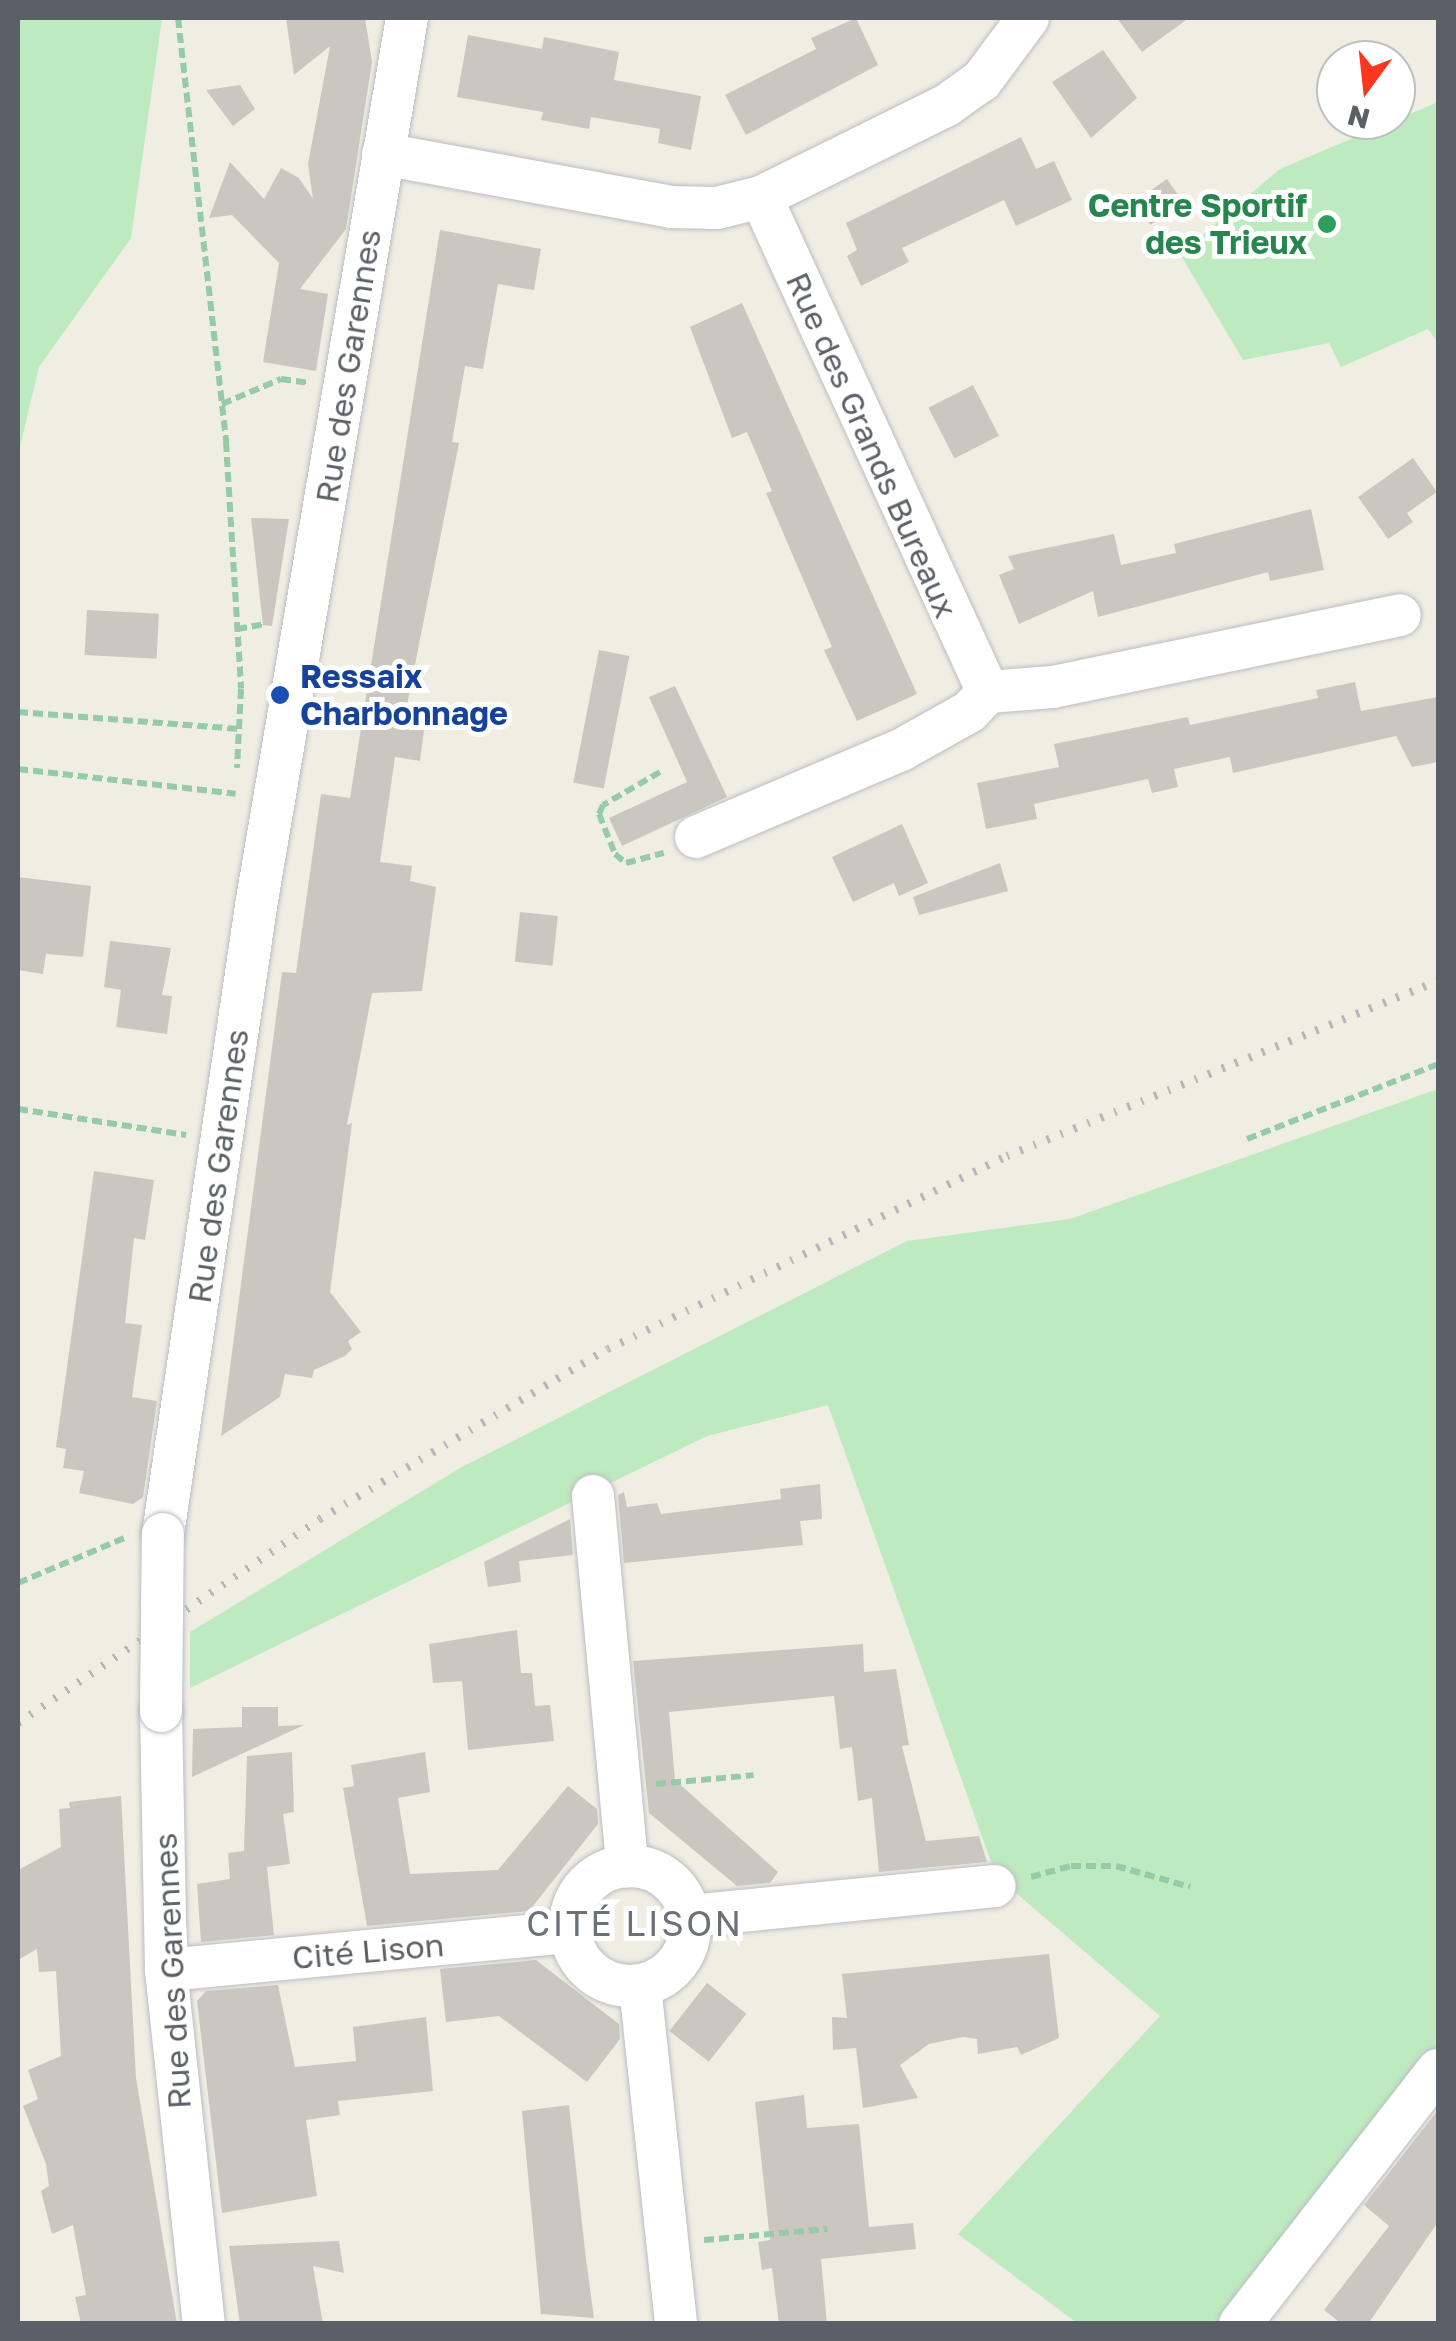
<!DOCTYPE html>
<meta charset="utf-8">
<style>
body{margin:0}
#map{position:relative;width:1456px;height:2341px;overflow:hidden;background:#f0ede3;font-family:"Golos Text",sans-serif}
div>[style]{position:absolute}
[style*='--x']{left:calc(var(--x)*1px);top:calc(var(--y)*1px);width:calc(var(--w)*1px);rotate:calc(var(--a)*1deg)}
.green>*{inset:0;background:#bdeabf}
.building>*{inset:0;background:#cbc7c0;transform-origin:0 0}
.path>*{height:6px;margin-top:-3px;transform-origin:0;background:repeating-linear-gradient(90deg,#95cba6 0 10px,transparent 0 15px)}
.roads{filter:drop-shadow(0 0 2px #bbbdc4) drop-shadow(0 0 2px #bbbdc4)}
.street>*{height:42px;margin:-21px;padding:0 21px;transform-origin:21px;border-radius:21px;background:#fff}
.street>.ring{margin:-21px;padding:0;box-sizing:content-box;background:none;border:42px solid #fff;border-radius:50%}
.rail>*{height:8px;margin-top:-4px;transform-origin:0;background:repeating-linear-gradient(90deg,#b5b6b7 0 2.5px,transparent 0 14.5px)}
.bridges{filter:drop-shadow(0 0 2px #bbbdc4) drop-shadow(0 0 2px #bbbdc4)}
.street-bridge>*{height:42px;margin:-21px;padding:0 21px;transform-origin:21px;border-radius:21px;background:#fff}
.dots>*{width:28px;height:28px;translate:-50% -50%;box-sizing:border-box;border:5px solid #fff;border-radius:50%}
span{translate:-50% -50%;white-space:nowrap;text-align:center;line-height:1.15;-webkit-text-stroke:10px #fff;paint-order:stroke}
.leisure-label{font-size:32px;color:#27864d;font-weight:700}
.right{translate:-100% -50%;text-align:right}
.street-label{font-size:32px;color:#5b5f66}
.transit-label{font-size:32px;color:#164399;font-weight:700}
.left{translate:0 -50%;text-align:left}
.neighbourhood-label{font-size:35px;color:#6c7178;letter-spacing:2.5px}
.frame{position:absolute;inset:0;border:20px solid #5b5f66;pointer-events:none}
.north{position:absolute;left:1316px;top:40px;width:100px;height:100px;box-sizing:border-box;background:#fff;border:2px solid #bdbfc2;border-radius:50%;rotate:195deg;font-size:28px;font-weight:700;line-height:40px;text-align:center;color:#5b5f66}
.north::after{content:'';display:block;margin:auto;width:35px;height:45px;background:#fc371d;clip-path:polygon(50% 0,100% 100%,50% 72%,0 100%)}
</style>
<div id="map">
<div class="green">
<i style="clip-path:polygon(18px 18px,162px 18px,131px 238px,39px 367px,18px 455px)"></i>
<i style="clip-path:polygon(1438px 102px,1438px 343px,1428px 329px,1341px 367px,1329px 343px,1243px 360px,1180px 254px,1280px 169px)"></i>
<i style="clip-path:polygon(1438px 1089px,1438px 2046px,1227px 2323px,1077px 2323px,958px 2234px,1160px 2016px,996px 1876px,828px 1405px,707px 1436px,190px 1688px,190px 1632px,460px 1468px,907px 1241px,1070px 1219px)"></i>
</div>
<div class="building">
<i style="clip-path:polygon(286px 18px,365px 18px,372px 62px,346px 229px,300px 289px,328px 294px,316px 371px,263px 362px,279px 263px,232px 215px,209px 218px,230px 162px,264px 199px,281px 168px,299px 178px,313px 199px,308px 164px,330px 46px,294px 75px)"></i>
<i style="clip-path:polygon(856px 18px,878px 65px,746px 135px,725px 95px,816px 49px,811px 38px)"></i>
<i style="clip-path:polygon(1117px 18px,1189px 18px,1142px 52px)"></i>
<i style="clip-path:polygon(468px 35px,542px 49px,544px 37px,619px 52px,614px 80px,701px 96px,691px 150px,658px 143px,660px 129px,591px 117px,589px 129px,541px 120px,543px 112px,457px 97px)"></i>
<i style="clip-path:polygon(1103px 50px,1137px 98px,1091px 138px,1052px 82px)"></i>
<i style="clip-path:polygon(240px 85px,255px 109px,233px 126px,206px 90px)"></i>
<i style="clip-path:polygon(1021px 137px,1036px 169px,1054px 161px,1072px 200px,1016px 226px,1004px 200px,902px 248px,909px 262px,861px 286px,847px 256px,857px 250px,846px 223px)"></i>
<i style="left:1167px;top:179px;width:28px;height:40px;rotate:55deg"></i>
<i style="clip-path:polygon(440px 230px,541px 249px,534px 290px,498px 284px,483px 369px,465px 366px,452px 442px,459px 443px,407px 705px,427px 708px,420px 761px,395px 757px,380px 862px,412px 866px,410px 881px,436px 887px,422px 991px,372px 993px,347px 1125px,352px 1123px,330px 1292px,361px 1332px,348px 1341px,352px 1349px,345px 1356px,314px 1370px,312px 1378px,285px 1374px,280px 1397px,221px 1436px,282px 972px,296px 973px,321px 794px,350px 798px)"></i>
<i style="clip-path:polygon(742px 303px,917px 694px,857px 721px,824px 650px,832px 647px,766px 493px,772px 491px,747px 432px,732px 438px,690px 327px)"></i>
<i style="left:973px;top:385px;width:57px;height:50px;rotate:63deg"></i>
<i style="clip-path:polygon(1413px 458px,1437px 492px,1407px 513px,1413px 522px,1388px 539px,1358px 497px)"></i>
<i style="clip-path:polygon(1311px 509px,1324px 570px,1270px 581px,1268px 572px,1098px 617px,1093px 591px,1019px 624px,999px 575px,1014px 569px,1008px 556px,1114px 534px,1121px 565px,1176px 553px,1174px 544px)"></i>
<i style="clip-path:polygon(251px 518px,289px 519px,272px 626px,263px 625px)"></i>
<i style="left:87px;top:610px;width:72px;height:45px;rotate:3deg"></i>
<i style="left:599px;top:650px;width:31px;height:135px;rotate:11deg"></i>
<i style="clip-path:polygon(1355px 682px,1361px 711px,1438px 697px,1438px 762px,1412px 767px,1396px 736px,1233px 773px,1230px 757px,1174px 769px,1178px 787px,1152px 793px,1148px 779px,1034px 804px,1037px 819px,986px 829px,977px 783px,1059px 767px,1054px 744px,1188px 717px,1190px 725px,1318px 698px,1316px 690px)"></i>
<i style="clip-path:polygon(675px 686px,727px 797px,622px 846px,609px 818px,687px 782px,649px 697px)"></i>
<i style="clip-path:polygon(902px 824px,928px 883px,899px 896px,894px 883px,853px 902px,832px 857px)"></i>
<i style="clip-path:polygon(1000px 863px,1008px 891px,919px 915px,913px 897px)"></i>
<i style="clip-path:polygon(18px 877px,91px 886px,83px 957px,46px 954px,43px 974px,18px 970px)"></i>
<i style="left:520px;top:912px;width:38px;height:50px;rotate:6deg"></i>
<i style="clip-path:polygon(110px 941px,171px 948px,162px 995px,172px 996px,167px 1034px,116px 1027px,121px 990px,104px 987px)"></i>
<i style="clip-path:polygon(94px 1171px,154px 1180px,145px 1240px,134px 1238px,125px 1323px,142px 1325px,132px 1397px,157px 1401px,143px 1497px,133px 1504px,79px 1493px,84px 1471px,63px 1468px,66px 1449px,56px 1447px)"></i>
<i style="clip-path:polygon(820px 1484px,822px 1519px,800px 1521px,803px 1545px,624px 1563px,618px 1495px,624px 1492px,627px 1507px,657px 1503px,661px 1514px,781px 1499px,780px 1489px)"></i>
<i style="clip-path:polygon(570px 1519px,573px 1555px,519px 1561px,521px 1582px,488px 1587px,484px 1562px)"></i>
<i style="clip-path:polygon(517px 1630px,521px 1673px,532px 1673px,535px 1706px,550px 1705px,554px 1741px,468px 1750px,462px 1681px,433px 1683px,429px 1644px)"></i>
<i style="clip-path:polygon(863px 1644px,864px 1672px,896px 1669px,909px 1745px,902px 1746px,926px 1841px,979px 1836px,987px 1862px,879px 1872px,872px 1798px,858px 1801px,852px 1747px,840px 1749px,834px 1696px,669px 1712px,675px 1780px,778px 1872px,770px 1883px,737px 1886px,649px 1813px,633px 1661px)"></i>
<i style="clip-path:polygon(242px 1707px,278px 1707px,278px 1726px,304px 1725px,192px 1777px,193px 1729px,242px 1727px)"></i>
<i style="clip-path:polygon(292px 1752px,294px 1812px,283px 1814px,290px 1864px,267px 1867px,274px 1935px,201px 1942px,197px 1884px,230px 1879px,228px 1853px,244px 1851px,247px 1756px)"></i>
<i style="clip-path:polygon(425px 1752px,430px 1792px,398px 1798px,410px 1874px,498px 1870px,568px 1786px,597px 1809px,598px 1824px,529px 1911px,367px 1926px,343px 1788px,354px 1786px,351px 1765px)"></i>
<i style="clip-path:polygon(121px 1796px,136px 2078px,177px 2324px,81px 2324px,75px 2297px,86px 2295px,73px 2225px,52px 2234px,41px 2191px,49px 2186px,46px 2164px,23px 2106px,38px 2099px,28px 2070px,61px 2056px,56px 1971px,39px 1972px,37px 1949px,18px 1960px,18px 1870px,61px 1847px,59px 1809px,70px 1808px,69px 1802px)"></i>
<i style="clip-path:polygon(1049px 1954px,1059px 2038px,1021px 2055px,1017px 2047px,978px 2054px,977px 2039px,963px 2037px,929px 2044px,900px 2065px,918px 2098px,863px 2108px,856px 2048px,833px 2050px,832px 2017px,847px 2018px,842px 1974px)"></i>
<i style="clip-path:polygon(536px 1960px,619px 2024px,620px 2039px,587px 2082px,499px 2016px,446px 2022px,440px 1969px)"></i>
<i style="left:707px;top:1983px;width:50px;height:61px;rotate:38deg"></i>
<i style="clip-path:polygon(278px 1985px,295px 2067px,356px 2061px,353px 2027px,426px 2017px,433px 2091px,338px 2101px,340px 2115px,306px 2120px,317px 2196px,222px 2213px,197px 2001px,206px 1991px)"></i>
<i style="clip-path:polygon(804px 2095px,807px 2128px,859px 2124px,869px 2227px,913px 2223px,916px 2249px,821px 2259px,827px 2324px,779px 2324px,772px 2268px,762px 2270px,758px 2242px,770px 2240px,755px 2102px)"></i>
<i style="clip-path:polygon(569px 2105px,586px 2259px,594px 2318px,541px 2314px,522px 2111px)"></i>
<i style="clip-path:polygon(1438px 2110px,1438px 2222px,1368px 2324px,1342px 2324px,1324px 2310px,1389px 2226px,1364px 2205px)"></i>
<i style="clip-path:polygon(339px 2241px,344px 2273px,313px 2266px,323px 2324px,240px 2324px,229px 2246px)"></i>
</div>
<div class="path">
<i style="--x:178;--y:18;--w:427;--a:83.5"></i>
<i style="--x:226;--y:442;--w:247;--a:86.5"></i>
<i style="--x:241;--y:689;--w:79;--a:92.9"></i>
<i style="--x:222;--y:404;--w:64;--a:-23"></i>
<i style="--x:281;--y:379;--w:27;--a:8"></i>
<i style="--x:237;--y:629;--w:29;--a:-10"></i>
<i style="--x:18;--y:712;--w:222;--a:4.4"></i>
<i style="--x:18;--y:769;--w:219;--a:6.5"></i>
<i style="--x:660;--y:772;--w:66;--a:149.9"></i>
<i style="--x:603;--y:805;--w:10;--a:114"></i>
<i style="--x:599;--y:814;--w:43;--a:68.2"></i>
<i style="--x:615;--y:854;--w:14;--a:39"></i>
<i style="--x:626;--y:863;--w:39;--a:-15"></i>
<i style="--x:18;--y:1109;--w:170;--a:8.8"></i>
<i style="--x:1247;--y:1139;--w:205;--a:-21.4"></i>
<i style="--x:18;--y:1583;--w:118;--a:-22.9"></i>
<i style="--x:656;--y:1784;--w:98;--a:-5.2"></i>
<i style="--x:1031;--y:1877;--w:41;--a:-15.4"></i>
<i style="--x:1071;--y:1866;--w:45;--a:0"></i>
<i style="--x:1116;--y:1866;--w:77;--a:15.8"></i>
<i style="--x:704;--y:2240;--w:124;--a:-5.1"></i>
</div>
<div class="roads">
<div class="street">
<i style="--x:383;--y:154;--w:293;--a:10.4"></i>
<i style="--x:671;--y:207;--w:46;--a:1.2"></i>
<i style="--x:717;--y:208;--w:45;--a:-14"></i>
<i style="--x:761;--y:197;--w:208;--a:-26.3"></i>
<i style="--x:947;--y:105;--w:43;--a:-35.5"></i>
<i style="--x:982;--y:80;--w:77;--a:-53.4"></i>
<i style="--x:761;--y:197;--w:545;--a:65.36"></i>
<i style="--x:988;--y:692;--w:65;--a:-4.4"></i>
<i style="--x:1053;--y:687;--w:354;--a:-11.7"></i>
<i style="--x:696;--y:837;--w:223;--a:-23"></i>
<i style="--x:901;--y:750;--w:78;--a:-29.2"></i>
<i style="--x:969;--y:712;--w:28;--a:-46"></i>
<i style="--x:593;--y:1496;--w:372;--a:84.7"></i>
<i style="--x:163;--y:1534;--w:641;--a:-81.57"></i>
<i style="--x:257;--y:900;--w:895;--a:-80.35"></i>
<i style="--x:161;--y:1711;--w:259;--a:88.9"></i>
<i style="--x:166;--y:1970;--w:356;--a:83.9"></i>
<i class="ring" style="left:570px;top:1866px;width:78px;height:78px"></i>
<i style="--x:689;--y:1916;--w:307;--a:-5.6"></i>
<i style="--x:166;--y:1970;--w:406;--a:-5.4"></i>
<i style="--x:640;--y:1986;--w:340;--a:83.9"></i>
<i style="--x:1240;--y:2324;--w:322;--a:-52.1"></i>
</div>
</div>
<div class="rail">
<i style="--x:18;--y:1723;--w:364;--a:-34"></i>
<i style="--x:320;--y:1519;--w:334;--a:-30.6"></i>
<i style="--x:608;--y:1349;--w:443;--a:-25.8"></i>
<i style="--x:1007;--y:1156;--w:465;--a:-22.1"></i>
</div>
<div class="bridges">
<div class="street-bridge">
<i style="--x:161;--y:1711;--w:177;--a:-89.4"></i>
</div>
</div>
<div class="dots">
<i style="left:1327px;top:224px;background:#2e9e5b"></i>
<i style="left:280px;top:695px;background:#1a4fb4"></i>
</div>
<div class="leisure-label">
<span class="right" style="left:1307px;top:224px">Centre Sportif<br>des Trieux</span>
</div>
<div class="street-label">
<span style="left:348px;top:366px;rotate:-81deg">Rue des Garennes</span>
<span style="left:872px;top:445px;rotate:66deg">Rue des Grands Bureaux</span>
<span style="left:218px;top:1166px;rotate:-82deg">Rue des Garennes</span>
<span style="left:368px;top:1951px;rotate:-5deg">Cité Lison</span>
<span style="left:172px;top:1971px;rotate:-93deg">Rue des Garennes</span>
</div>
<div class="transit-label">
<span class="left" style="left:300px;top:695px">Ressaix<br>Charbonnage</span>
</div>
<div class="neighbourhood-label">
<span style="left:635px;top:1923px">CITÉ LISON</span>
</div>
<div class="frame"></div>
<div class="north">N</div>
</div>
